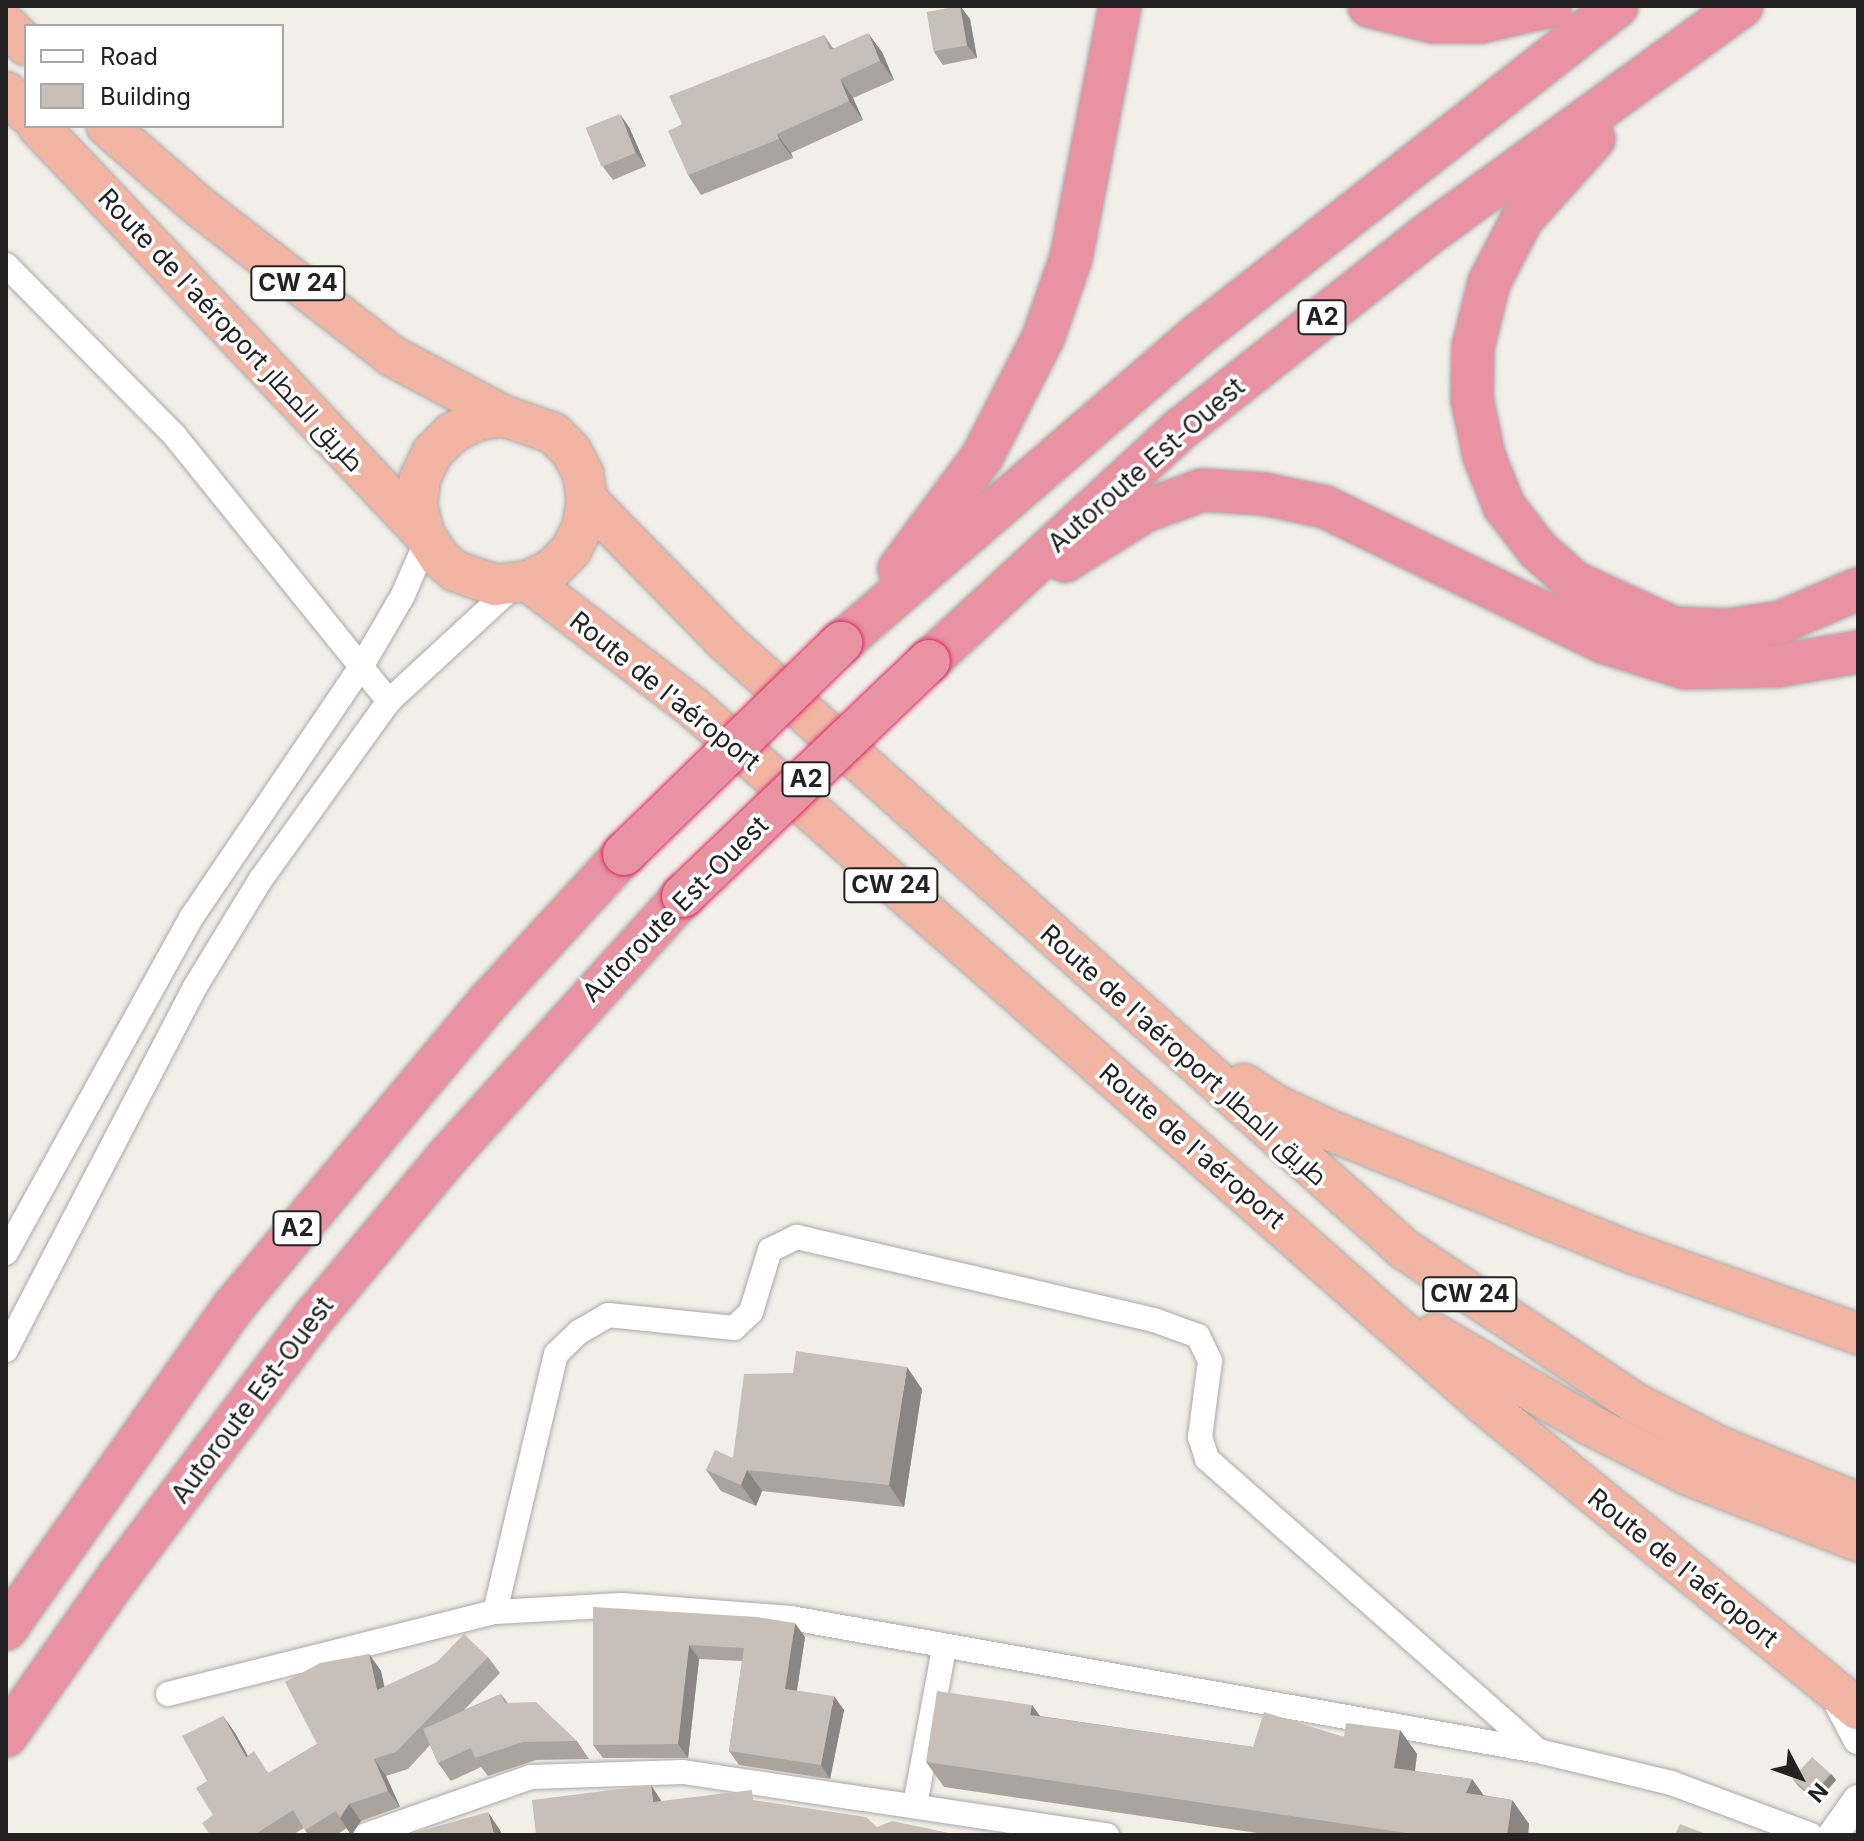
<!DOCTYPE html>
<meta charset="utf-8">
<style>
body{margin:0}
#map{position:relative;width:1864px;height:1841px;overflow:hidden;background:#f2efe9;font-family:Inter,Cairo,sans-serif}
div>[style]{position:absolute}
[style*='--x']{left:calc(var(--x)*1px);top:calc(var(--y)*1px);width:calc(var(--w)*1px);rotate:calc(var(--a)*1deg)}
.roads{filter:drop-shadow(0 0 2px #a9a9a9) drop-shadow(0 0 2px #a9a9a9)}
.minor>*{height:24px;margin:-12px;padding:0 12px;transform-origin:12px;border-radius:12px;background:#fff}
.tertiary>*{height:30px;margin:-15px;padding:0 15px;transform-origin:15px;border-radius:15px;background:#fff}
.trunk>*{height:40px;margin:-20px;padding:0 20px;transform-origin:20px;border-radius:20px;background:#f2b4a3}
.motorway>*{height:42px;margin:-21px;padding:0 21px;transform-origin:21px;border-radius:21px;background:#e892a2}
.bridges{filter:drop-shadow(0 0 2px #dc2a67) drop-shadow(0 0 2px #dc2a67)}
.motorway-bridge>*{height:42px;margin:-21px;padding:0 21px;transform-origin:21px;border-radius:21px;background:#e892a2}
.wall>*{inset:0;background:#aba49e}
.shaded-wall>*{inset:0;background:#8b8681}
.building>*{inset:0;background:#c7bfb8;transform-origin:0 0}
span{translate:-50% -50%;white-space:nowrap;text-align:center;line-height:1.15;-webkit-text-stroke:7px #fff;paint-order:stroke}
.shield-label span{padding:2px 6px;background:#fff;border:2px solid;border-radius:6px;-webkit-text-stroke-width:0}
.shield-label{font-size:24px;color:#222;font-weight:700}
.street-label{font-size:26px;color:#222}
.frame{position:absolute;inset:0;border:8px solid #222;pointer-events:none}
.legend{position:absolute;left:24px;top:24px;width:260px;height:104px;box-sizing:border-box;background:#fff;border:2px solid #a7a7a7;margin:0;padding:10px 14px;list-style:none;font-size:24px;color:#222}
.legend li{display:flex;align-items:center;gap:16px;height:40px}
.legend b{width:40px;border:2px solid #a7a7a7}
.north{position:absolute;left:1760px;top:1737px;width:80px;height:80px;-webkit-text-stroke:6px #fff;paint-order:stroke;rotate:131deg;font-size:22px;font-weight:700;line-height:32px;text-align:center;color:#222}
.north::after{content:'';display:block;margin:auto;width:28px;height:36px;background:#222;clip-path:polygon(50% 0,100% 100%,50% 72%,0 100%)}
</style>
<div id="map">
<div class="roads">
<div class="minor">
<i style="--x:6;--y:265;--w:240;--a:45.3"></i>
<i style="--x:175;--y:436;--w:341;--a:51.1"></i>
<i style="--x:6;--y:1253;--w:383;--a:-61.1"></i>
<i style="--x:191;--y:918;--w:303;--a:-55.9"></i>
<i style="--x:361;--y:667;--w:83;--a:-59.7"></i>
<i style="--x:403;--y:595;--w:60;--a:-66.4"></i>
<i style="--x:6;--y:1350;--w:409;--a:-62.5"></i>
<i style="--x:195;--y:987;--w:127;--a:-58.6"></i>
<i style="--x:261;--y:879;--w:219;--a:-54.3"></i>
<i style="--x:389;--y:701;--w:173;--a:-42.7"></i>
<i style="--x:495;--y:1612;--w:265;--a:-76.7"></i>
<i style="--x:556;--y:1354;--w:32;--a:-44"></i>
<i style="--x:579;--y:1332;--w:34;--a:-30"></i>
<i style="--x:608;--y:1315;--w:127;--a:5.9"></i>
<i style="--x:734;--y:1328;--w:23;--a:-43"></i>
<i style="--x:751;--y:1312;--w:65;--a:-73"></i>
<i style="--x:770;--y:1250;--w:30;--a:-26"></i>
<i style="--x:797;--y:1237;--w:367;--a:13.1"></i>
<i style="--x:1154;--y:1320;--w:47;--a:20"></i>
<i style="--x:1198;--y:1336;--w:28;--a:64"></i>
<i style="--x:1210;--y:1361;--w:77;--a:97.5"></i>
<i style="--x:1200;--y:1437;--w:23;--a:72"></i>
<i style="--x:1207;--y:1459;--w:441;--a:41.4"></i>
<i style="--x:168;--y:1694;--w:337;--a:-14.1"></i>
<i style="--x:495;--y:1612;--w:127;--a:-3.2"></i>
<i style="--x:622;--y:1605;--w:169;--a:4.4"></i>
<i style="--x:791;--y:1618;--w:759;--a:10.1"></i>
<i style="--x:1538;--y:1751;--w:137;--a:13.5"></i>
<i style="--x:1671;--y:1783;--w:149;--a:20.4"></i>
<i style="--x:915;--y:1805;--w:160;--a:-79.5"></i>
<i style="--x:366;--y:1835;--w:175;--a:-19.4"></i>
<i style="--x:531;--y:1777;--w:152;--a:-1.9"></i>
<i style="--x:683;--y:1772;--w:429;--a:8.5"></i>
</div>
<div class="tertiary">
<i style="--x:1834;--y:1693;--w:52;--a:62.4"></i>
<i style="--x:1833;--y:1835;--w:43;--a:-54.5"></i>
</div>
<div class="trunk">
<i style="--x:6;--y:25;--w:28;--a:45"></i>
<i style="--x:6;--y:92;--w:29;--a:46"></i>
<i style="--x:38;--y:126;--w:562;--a:46.59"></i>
<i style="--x:107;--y:126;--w:123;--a:41.1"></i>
<i style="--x:200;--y:207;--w:243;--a:37.8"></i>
<i style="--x:392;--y:356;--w:127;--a:28.2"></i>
<i style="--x:504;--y:416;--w:52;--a:19.1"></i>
<i style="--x:553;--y:433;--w:25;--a:45"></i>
<i style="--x:571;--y:451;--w:26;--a:62"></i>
<i style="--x:583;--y:474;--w:26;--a:81"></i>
<i style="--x:587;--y:500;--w:26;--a:99"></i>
<i style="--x:583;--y:526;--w:27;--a:117"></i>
<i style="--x:571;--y:550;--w:27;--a:135"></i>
<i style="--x:552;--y:569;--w:27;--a:153"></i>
<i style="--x:528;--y:581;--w:33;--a:173"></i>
<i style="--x:495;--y:585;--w:42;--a:-160.7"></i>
<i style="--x:455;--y:571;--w:21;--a:-139"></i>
<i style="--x:439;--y:557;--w:27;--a:-123"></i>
<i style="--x:424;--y:534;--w:29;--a:-104"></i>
<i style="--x:417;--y:506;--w:28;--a:-84"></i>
<i style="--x:420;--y:478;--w:28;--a:-64"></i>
<i style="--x:432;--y:453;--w:28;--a:-45"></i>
<i style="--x:452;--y:433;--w:28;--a:-27"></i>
<i style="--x:477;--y:420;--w:27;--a:-8"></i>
<i style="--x:587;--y:500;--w:199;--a:45.6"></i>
<i style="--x:726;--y:642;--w:910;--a:41.84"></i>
<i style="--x:1404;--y:1249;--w:278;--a:33.7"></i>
<i style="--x:1635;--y:1403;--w:93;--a:27.4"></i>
<i style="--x:1718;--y:1446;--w:151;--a:22.2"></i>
<i style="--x:528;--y:581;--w:208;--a:37.4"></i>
<i style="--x:693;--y:707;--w:1057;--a:41.39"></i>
<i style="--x:1486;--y:1406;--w:480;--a:39.2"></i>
<i style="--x:1244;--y:1084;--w:37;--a:34"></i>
<i style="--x:1275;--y:1105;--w:60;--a:24.8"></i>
<i style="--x:1329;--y:1130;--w:330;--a:22.1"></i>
<i style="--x:1635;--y:1254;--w:237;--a:19.7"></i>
<i style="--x:1435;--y:1334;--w:180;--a:30.4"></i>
<i style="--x:1590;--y:1425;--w:110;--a:27"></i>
<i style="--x:1688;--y:1475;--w:182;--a:21.2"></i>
</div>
<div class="motorway">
<i style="--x:1369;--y:6;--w:67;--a:13.8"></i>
<i style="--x:1434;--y:22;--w:46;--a:0"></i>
<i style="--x:1480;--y:22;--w:72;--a:-12.9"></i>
<i style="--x:1594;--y:139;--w:108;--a:132"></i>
<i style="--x:1522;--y:219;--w:72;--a:117.3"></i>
<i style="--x:1489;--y:283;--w:66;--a:104"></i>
<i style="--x:1473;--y:347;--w:52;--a:91.1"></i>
<i style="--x:1472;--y:399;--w:58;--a:78.1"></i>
<i style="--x:1484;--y:456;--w:54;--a:68.2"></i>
<i style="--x:1504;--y:506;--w:56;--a:52.3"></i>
<i style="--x:1538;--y:550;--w:48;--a:41.6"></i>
<i style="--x:1574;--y:582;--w:109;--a:24.9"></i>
<i style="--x:1673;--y:628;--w:55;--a:2.1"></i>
<i style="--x:1728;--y:630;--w:54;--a:-8.6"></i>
<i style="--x:1781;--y:622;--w:84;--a:-23.2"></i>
<i style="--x:1065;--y:561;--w:94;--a:-32"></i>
<i style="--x:1145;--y:511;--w:61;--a:-20.2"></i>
<i style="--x:1202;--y:490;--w:62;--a:3.7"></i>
<i style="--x:1264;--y:494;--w:62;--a:12"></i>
<i style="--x:1325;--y:507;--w:309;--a:25.9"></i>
<i style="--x:1603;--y:642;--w:86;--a:17.6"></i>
<i style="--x:1685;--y:668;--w:92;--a:-1.2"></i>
<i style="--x:1777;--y:666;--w:82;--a:-9.8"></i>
<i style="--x:899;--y:569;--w:139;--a:-53.5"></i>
<i style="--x:982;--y:457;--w:134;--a:-62.9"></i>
<i style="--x:1043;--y:338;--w:85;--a:-70.7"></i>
<i style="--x:1071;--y:258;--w:257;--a:-79"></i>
<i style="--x:841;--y:643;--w:473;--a:-40.8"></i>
<i style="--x:1199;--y:334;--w:531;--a:-38.12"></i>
<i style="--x:929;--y:661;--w:345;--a:-42.7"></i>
<i style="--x:1183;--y:427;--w:312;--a:-38.2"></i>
<i style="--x:1428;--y:234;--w:388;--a:-36"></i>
<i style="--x:6;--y:1629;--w:395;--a:-54.8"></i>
<i style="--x:234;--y:1306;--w:398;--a:-50.1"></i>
<i style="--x:489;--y:1001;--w:200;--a:-47.4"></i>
<i style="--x:6;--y:1736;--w:198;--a:-54.9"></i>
<i style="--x:120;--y:1574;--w:322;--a:-53"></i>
<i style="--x:314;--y:1317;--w:209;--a:-50.2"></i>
<i style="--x:448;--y:1156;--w:350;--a:-47.9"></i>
</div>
</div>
<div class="bridges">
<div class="motorway-bridge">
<i style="--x:624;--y:854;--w:303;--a:-44.2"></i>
<i style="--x:683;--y:896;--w:340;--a:-43.7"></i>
</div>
</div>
<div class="wall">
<i style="clip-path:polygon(960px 6px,970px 19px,977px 58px,943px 65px,934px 52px)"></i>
<i style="clip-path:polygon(824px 35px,833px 48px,882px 52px,894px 80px,853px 98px,863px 120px,791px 153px,793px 158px,701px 195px,688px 175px,682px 124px)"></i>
<i style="clip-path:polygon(629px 127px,646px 166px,613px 180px,603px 167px)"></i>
<i style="clip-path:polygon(922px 1389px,904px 1507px,762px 1491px,756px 1506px,721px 1491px,706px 1470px,733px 1458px)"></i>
<i style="clip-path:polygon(593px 1607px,805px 1637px,797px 1691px,844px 1710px,830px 1779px,739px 1765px,729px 1751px,742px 1661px,699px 1659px,688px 1758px,603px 1758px,593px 1745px)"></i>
<i style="clip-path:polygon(369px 1654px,381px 1671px,384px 1687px,488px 1657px,500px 1673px,464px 1710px,501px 1694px,508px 1703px,577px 1741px,589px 1759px,536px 1760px,488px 1776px,481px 1767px,451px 1781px,438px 1763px,430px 1745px,408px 1769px,386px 1776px,400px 1807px,361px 1821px,351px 1835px,347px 1828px,336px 1835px,308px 1835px,304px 1828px,292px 1835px,210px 1835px,213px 1815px,207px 1781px,223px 1716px,235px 1733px,248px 1756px,269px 1773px,317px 1744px)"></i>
<i style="clip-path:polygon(1032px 1705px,1040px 1716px,1253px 1747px,1400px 1730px,1417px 1754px,1415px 1771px,1472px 1779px,1483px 1795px,1512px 1800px,1529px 1824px,1528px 1835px,1271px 1835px,944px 1787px,926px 1762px)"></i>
<i style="clip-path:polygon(1831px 1774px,1836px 1780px,1817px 1802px,1798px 1786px,1793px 1779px)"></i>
</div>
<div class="shaded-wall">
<i style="clip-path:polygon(960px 6px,970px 19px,977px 58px,967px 45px)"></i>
<i style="clip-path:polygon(868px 33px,882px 52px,894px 80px,880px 61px)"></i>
<i style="clip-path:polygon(840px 79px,853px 98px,863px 120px,849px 101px)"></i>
<i style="clip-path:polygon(620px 114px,629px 127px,646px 166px,636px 153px)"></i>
<i style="clip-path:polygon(777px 134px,791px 153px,793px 158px,779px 139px)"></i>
<i style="clip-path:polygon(907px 1367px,922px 1389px,904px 1507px,889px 1485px)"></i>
<i style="clip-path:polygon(747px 1470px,762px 1491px,756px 1506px,741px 1485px)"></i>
<i style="clip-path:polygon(795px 1623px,805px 1637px,795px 1702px,785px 1689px)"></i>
<i style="clip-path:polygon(689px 1645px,699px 1659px,688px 1758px,678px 1744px)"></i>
<i style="clip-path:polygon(369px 1654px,381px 1671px,389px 1707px,377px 1690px)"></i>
<i style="clip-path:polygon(834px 1696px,844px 1710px,830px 1779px,821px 1765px)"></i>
<i style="clip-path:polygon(1032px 1705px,1049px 1729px,1030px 1715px)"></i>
<i style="clip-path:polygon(223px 1716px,235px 1733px,258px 1774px,246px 1757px)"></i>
<i style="clip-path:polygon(1400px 1730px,1417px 1754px,1412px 1792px,1394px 1768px)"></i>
<i style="clip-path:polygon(374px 1759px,386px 1776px,400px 1807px,388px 1791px)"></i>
<i style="clip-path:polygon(1831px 1774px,1836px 1780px,1817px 1802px,1813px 1796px)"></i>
<i style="clip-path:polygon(1472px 1779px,1489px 1803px,1466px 1793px)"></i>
<i style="clip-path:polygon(651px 1785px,666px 1808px,653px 1802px)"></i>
<i style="clip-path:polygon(1512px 1800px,1529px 1824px,1528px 1835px,1507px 1835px)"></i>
<i style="clip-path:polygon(349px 1804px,361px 1821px,351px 1835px,340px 1818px)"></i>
<i style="clip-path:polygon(488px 1812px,500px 1830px,502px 1835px,494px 1835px)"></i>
</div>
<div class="building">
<i style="left:960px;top:6px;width:40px;height:34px;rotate:80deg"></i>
<i style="clip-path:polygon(868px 33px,880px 61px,840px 79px,849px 101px,777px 134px,779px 139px,688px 175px,668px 131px,682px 124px,669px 96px,824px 35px,830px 50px)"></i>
<i style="left:620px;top:114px;width:42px;height:37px;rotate:68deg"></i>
<i style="clip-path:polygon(796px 1351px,907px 1367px,889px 1485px,747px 1470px,741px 1485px,706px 1470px,715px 1450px,733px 1458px,744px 1374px,793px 1373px)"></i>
<i style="clip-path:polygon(593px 1607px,757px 1617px,795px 1623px,785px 1689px,834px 1696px,821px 1765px,729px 1751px,744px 1648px,689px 1645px,678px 1744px,593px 1745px)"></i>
<i style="clip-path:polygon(464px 1634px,488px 1657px,396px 1752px,374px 1759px,388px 1791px,349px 1804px,340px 1818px,336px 1811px,305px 1830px,293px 1810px,254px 1835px,210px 1835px,202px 1823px,213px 1815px,196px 1788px,207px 1781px,182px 1736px,223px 1716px,246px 1757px,254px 1751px,268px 1773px,317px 1744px,285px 1682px,320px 1663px,369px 1654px,377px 1690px,437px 1662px)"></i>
<i style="clip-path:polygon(937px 1691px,1032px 1705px,1030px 1715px,1253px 1747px,1264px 1712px,1344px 1737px,1346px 1723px,1400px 1730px,1394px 1768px,1472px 1779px,1466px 1793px,1512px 1800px,1507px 1835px,1420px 1835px,926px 1762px)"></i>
<i style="clip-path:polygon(501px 1694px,505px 1703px,536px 1702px,577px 1741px,523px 1742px,475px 1758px,471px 1748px,438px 1763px,423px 1729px)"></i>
<i style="left:1812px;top:1757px;width:25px;height:29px;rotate:42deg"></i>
<i style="clip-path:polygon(651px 1785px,653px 1802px,752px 1790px,753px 1800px,866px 1817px,877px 1827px,892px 1821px,958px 1835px,536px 1835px,532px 1800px)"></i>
<i style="clip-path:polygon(488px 1812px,494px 1835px,406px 1835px)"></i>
<i style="clip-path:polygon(1680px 1824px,1706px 1834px,1706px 1835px,1675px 1835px)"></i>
</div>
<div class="shield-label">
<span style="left:298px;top:283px">CW 24</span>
<span style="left:1322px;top:317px">A2</span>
<span style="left:806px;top:779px">A2</span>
<span style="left:891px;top:885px">CW 24</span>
<span style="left:297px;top:1228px">A2</span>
<span style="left:1470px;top:1294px">CW 24</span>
</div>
<div class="street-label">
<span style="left:231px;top:330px;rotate:47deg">Route de l'aéroport طريق المطار</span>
<span style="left:1146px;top:465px;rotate:-41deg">Autoroute Est-Ouest</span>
<span style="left:665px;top:691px;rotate:39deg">Route de l'aéroport</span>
<span style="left:675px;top:909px;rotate:-45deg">Autoroute Est-Ouest</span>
<span style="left:1184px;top:1055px;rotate:42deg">Route de l'aéroport طريق المطار</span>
<span style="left:1192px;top:1146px;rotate:41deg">Route de l'aéroport</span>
<span style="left:252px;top:1400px;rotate:-53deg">Autoroute Est-Ouest</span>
<span style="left:1683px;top:1568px;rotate:39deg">Route de l'aéroport</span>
</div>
<div class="frame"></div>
<ul class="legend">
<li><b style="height:10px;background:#fff"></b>Road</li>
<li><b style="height:22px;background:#c7bfb8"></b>Building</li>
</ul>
<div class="north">N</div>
</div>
